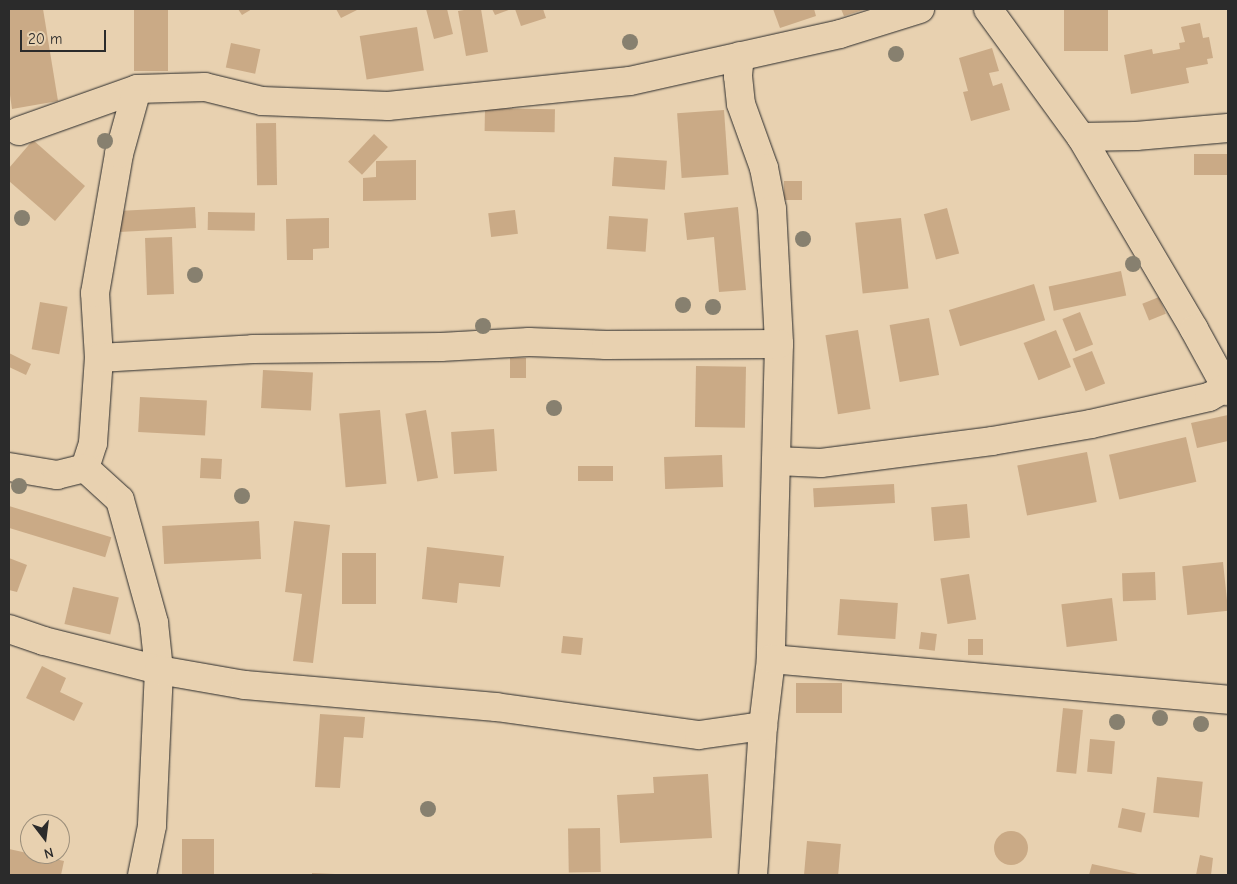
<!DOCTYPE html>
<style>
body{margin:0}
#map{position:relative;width:1237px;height:884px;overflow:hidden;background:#e8d1b0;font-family:"Comic Neue",sans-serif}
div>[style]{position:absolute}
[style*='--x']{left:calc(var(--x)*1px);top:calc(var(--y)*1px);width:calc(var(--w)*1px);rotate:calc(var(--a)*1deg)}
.building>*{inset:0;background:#caaa86;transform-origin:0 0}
.round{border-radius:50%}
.roads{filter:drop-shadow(0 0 1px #2b2b2b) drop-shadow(0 0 1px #2b2b2b)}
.minor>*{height:28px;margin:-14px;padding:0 14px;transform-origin:14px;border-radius:14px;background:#e8d1b0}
.trees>*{width:16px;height:16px;margin:-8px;border-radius:50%;background:#87806f}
span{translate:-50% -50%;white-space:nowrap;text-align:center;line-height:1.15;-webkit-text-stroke:4px #e8d1b0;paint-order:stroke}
.frame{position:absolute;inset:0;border:10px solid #2b2b2b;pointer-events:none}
.north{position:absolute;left:20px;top:814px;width:50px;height:50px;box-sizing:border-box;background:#e8d1b0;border:1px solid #9c8f7b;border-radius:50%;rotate:165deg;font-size:14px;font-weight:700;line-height:20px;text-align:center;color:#2b2b2b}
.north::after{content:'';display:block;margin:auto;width:18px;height:22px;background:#2b2b2b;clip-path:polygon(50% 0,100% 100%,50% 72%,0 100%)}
.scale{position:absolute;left:20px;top:30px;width:86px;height:22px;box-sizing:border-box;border:2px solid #2b2b2b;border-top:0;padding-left:6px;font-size:15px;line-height:18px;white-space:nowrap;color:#2b2b2b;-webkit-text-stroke:4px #e8d1b0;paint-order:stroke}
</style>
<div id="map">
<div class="building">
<i style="clip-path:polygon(9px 9px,43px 9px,58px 101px,12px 109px,9px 88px)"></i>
<i style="left:134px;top:9px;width:34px;height:62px"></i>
<i style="clip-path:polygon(238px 9px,252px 9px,242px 15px)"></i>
<i style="clip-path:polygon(336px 9px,359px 9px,341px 18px)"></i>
<i style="clip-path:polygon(426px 9px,447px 9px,453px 34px,434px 39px)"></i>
<i style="clip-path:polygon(470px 9px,481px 9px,488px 52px,466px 56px,458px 11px)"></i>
<i style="clip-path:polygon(492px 9px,511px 9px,495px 15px)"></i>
<i style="clip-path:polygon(515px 9px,543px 9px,546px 18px,521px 26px)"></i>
<i style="clip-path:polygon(773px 9px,814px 9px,816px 16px,780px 28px)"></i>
<i style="clip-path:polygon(841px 9px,866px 9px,844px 16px)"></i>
<i style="left:1064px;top:9px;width:44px;height:42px"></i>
<i style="clip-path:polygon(1200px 23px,1203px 38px,1209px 37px,1213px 58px,1207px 59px,1208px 64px,1186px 68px,1189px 83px,1131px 94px,1124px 55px,1152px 49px,1153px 54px,1180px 49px,1179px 43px,1185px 42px,1181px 27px)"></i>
<i style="left:417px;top:27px;width:44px;height:58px;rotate:81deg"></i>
<i style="left:231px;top:43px;width:30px;height:25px;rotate:12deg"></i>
<i style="clip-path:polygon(992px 48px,999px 71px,989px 73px,993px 86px,1002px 83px,1010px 110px,971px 121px,963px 92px,968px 91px,959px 58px)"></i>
<i style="left:485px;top:108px;width:70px;height:23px;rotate:1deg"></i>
<i style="left:724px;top:110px;width:65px;height:47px;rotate:86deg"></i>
<i style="left:276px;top:123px;width:62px;height:20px;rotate:89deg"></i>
<i style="left:374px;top:134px;width:19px;height:38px;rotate:43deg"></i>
<i style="clip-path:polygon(33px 140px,85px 186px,55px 221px,9px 181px,9px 168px)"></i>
<i style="left:1228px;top:154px;width:21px;height:34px;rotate:90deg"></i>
<i style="left:614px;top:157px;width:53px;height:29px;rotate:4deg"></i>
<i style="clip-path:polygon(416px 160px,416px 200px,363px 201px,363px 178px,376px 177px,376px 161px)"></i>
<i style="left:784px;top:181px;width:18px;height:19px"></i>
<i style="left:195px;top:207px;width:21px;height:82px;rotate:87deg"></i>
<i style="clip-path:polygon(738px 207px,746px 290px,719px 292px,714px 237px,687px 240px,684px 213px)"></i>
<i style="left:947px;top:208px;width:47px;height:24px;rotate:75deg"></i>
<i style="left:515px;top:210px;width:24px;height:27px;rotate:83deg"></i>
<i style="left:208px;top:212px;width:47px;height:18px;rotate:1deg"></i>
<i style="left:609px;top:216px;width:39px;height:33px;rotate:4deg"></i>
<i style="clip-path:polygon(329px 218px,329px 248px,313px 249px,313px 260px,287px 260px,286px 219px)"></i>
<i style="left:901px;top:218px;width:71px;height:46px;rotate:84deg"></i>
<i style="left:172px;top:237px;width:57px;height:27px;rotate:88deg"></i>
<i style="left:1121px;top:271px;width:25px;height:74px;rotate:78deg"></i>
<i style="left:1034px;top:284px;width:38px;height:89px;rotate:73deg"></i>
<i style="left:1159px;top:297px;width:18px;height:18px;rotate:68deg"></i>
<i style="left:40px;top:302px;width:28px;height:48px;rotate:10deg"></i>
<i style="left:1080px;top:312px;width:35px;height:19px;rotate:68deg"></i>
<i style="left:929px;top:318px;width:58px;height:40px;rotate:80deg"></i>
<i style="left:858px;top:330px;width:80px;height:33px;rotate:81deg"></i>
<i style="left:1056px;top:330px;width:40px;height:35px;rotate:68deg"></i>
<i style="left:1092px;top:351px;width:35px;height:21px;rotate:68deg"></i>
<i style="clip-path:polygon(9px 353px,31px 364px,26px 375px,9px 367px)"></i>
<i style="left:510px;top:358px;width:16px;height:20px"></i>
<i style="left:696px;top:366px;width:50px;height:61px;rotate:1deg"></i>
<i style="left:263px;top:370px;width:50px;height:38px;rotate:3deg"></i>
<i style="left:140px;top:397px;width:67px;height:35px;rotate:3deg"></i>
<i style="left:380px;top:410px;width:74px;height:41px;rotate:85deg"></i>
<i style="left:426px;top:410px;width:69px;height:21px;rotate:80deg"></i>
<i style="clip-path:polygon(1228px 415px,1228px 441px,1197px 448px,1191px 423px)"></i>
<i style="left:494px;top:429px;width:42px;height:43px;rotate:86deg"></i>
<i style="left:1186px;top:437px;width:46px;height:79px;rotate:77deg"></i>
<i style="left:1087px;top:452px;width:51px;height:71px;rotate:79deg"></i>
<i style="left:722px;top:455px;width:32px;height:58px;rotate:88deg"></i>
<i style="left:201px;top:458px;width:21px;height:20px;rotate:3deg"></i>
<i style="left:578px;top:466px;width:35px;height:15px"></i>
<i style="left:894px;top:484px;width:19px;height:81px;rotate:87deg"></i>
<i style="left:967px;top:504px;width:34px;height:36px;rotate:85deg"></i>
<i style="left:9px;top:506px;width:107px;height:21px;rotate:17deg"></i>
<i style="left:259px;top:521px;width:38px;height:97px;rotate:87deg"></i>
<i style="clip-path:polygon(294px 521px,330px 525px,313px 663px,293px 661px,302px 594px,285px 592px)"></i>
<i style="clip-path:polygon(427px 547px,504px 556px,500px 587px,459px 583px,457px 603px,422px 599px)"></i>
<i style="left:342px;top:553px;width:34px;height:51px"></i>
<i style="clip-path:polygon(9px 558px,27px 565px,17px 592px,9px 590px)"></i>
<i style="left:1223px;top:562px;width:49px;height:41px;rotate:84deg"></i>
<i style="left:1155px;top:572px;width:28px;height:33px;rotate:88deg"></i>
<i style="left:969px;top:574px;width:46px;height:29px;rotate:81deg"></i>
<i style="left:73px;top:587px;width:47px;height:38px;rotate:13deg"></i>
<i style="left:1112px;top:598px;width:43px;height:51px;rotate:83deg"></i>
<i style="left:840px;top:599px;width:58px;height:36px;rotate:4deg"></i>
<i style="left:921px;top:632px;width:16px;height:17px;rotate:7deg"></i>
<i style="left:563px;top:636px;width:20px;height:17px;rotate:6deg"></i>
<i style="left:968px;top:639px;width:15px;height:16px"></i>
<i style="clip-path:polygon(42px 666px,66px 678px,60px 692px,83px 703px,74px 721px,26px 698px)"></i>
<i style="left:796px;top:683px;width:46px;height:30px"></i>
<i style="left:1063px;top:708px;width:20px;height:64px;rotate:6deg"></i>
<i style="clip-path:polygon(320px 714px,365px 717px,363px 738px,344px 737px,340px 788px,315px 787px)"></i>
<i style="left:1090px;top:739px;width:25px;height:33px;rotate:5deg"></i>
<i style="clip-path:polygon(708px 774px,712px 838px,620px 843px,617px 795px,654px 793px,653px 777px)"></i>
<i style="left:1157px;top:777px;width:46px;height:36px;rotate:6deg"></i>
<i style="left:1122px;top:808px;width:24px;height:20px;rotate:12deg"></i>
<i style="left:600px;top:828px;width:44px;height:32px;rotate:89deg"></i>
<i class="round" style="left:994px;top:831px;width:34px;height:34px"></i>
<i style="left:182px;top:839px;width:32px;height:36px"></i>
<i style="left:807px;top:841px;width:34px;height:34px;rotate:5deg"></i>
<i style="clip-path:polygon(9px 849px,64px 861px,61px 875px,9px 875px)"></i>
<i style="clip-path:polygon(1200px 855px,1213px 858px,1211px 875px,1196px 875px)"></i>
<i style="clip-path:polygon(1092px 864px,1138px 874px,1138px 875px,1089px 875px)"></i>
<i style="clip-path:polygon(312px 873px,335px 874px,335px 875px,312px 875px)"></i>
</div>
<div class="roads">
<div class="minor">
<i style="--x:988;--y:9;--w:158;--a:54"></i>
<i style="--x:1081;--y:137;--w:223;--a:59.5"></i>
<i style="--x:1194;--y:329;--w:71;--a:61.3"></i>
<i style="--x:740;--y:56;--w:20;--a:96"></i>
<i style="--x:738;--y:76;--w:28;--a:84"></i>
<i style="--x:741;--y:104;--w:68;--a:70.2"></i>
<i style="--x:764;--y:168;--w:42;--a:79"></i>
<i style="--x:772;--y:209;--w:135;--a:87"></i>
<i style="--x:779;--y:344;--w:315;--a:91.5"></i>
<i style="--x:771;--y:659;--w:67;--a:96.8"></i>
<i style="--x:763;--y:726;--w:149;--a:93.8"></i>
<i style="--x:19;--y:131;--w:125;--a:-19.6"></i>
<i style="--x:137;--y:89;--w:68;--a:-1.7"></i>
<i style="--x:205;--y:87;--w:59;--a:13.8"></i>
<i style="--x:262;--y:101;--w:126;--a:2.3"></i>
<i style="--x:388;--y:106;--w:243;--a:-5.9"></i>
<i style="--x:630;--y:81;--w:215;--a:-12.6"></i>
<i style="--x:840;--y:34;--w:84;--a:-17.4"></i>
<i style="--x:1081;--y:137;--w:55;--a:-1"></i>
<i style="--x:1136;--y:136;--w:92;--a:-5"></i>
<i style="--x:99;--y:358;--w:65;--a:-93.5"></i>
<i style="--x:95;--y:293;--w:141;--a:-80.2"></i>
<i style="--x:119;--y:154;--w:67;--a:-74.5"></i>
<i style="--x:776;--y:461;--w:45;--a:2.5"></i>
<i style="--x:821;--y:463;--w:172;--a:-7.3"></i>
<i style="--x:992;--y:441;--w:100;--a:-9.7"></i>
<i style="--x:1091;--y:424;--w:121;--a:-12.9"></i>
<i style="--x:1209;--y:397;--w:18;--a:-29"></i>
<i style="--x:9;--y:467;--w:49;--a:9.5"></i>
<i style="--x:57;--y:475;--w:29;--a:-14"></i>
<i style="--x:85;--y:468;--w:26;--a:-72"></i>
<i style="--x:93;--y:443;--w:85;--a:-86"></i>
<i style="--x:99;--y:358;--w:154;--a:-3.3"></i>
<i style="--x:253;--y:349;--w:188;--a:-0.6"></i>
<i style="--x:441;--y:347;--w:88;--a:-3.3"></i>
<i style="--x:529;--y:342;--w:77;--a:2.2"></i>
<i style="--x:606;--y:345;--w:173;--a:-0.3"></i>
<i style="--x:85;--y:468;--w:47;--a:42.4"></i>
<i style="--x:120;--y:500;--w:128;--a:74.5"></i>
<i style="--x:154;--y:623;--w:47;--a:83.9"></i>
<i style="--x:159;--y:670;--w:156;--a:92.6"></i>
<i style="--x:152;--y:826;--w:50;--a:101.5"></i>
<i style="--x:9;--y:629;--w:37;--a:19"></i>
<i style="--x:44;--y:641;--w:119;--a:14.2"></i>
<i style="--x:159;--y:670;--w:87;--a:9.9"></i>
<i style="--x:245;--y:685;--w:252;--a:5"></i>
<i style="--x:496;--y:707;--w:205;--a:7.9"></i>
<i style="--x:699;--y:735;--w:65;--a:-8"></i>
<i style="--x:771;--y:659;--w:459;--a:5.1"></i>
</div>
</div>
<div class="trees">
<i style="left:630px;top:42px"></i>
<i style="left:896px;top:54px"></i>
<i style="left:105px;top:141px"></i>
<i style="left:22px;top:218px"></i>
<i style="left:803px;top:239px"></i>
<i style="left:1133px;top:264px"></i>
<i style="left:195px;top:275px"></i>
<i style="left:683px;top:305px"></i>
<i style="left:713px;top:307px"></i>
<i style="left:483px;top:326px"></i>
<i style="left:554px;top:408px"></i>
<i style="left:19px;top:486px"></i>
<i style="left:242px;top:496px"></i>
<i style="left:1160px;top:718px"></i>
<i style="left:1117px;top:722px"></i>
<i style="left:1201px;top:724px"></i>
<i style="left:428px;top:809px"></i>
</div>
<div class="frame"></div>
<div class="north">N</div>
<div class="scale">20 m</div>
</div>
